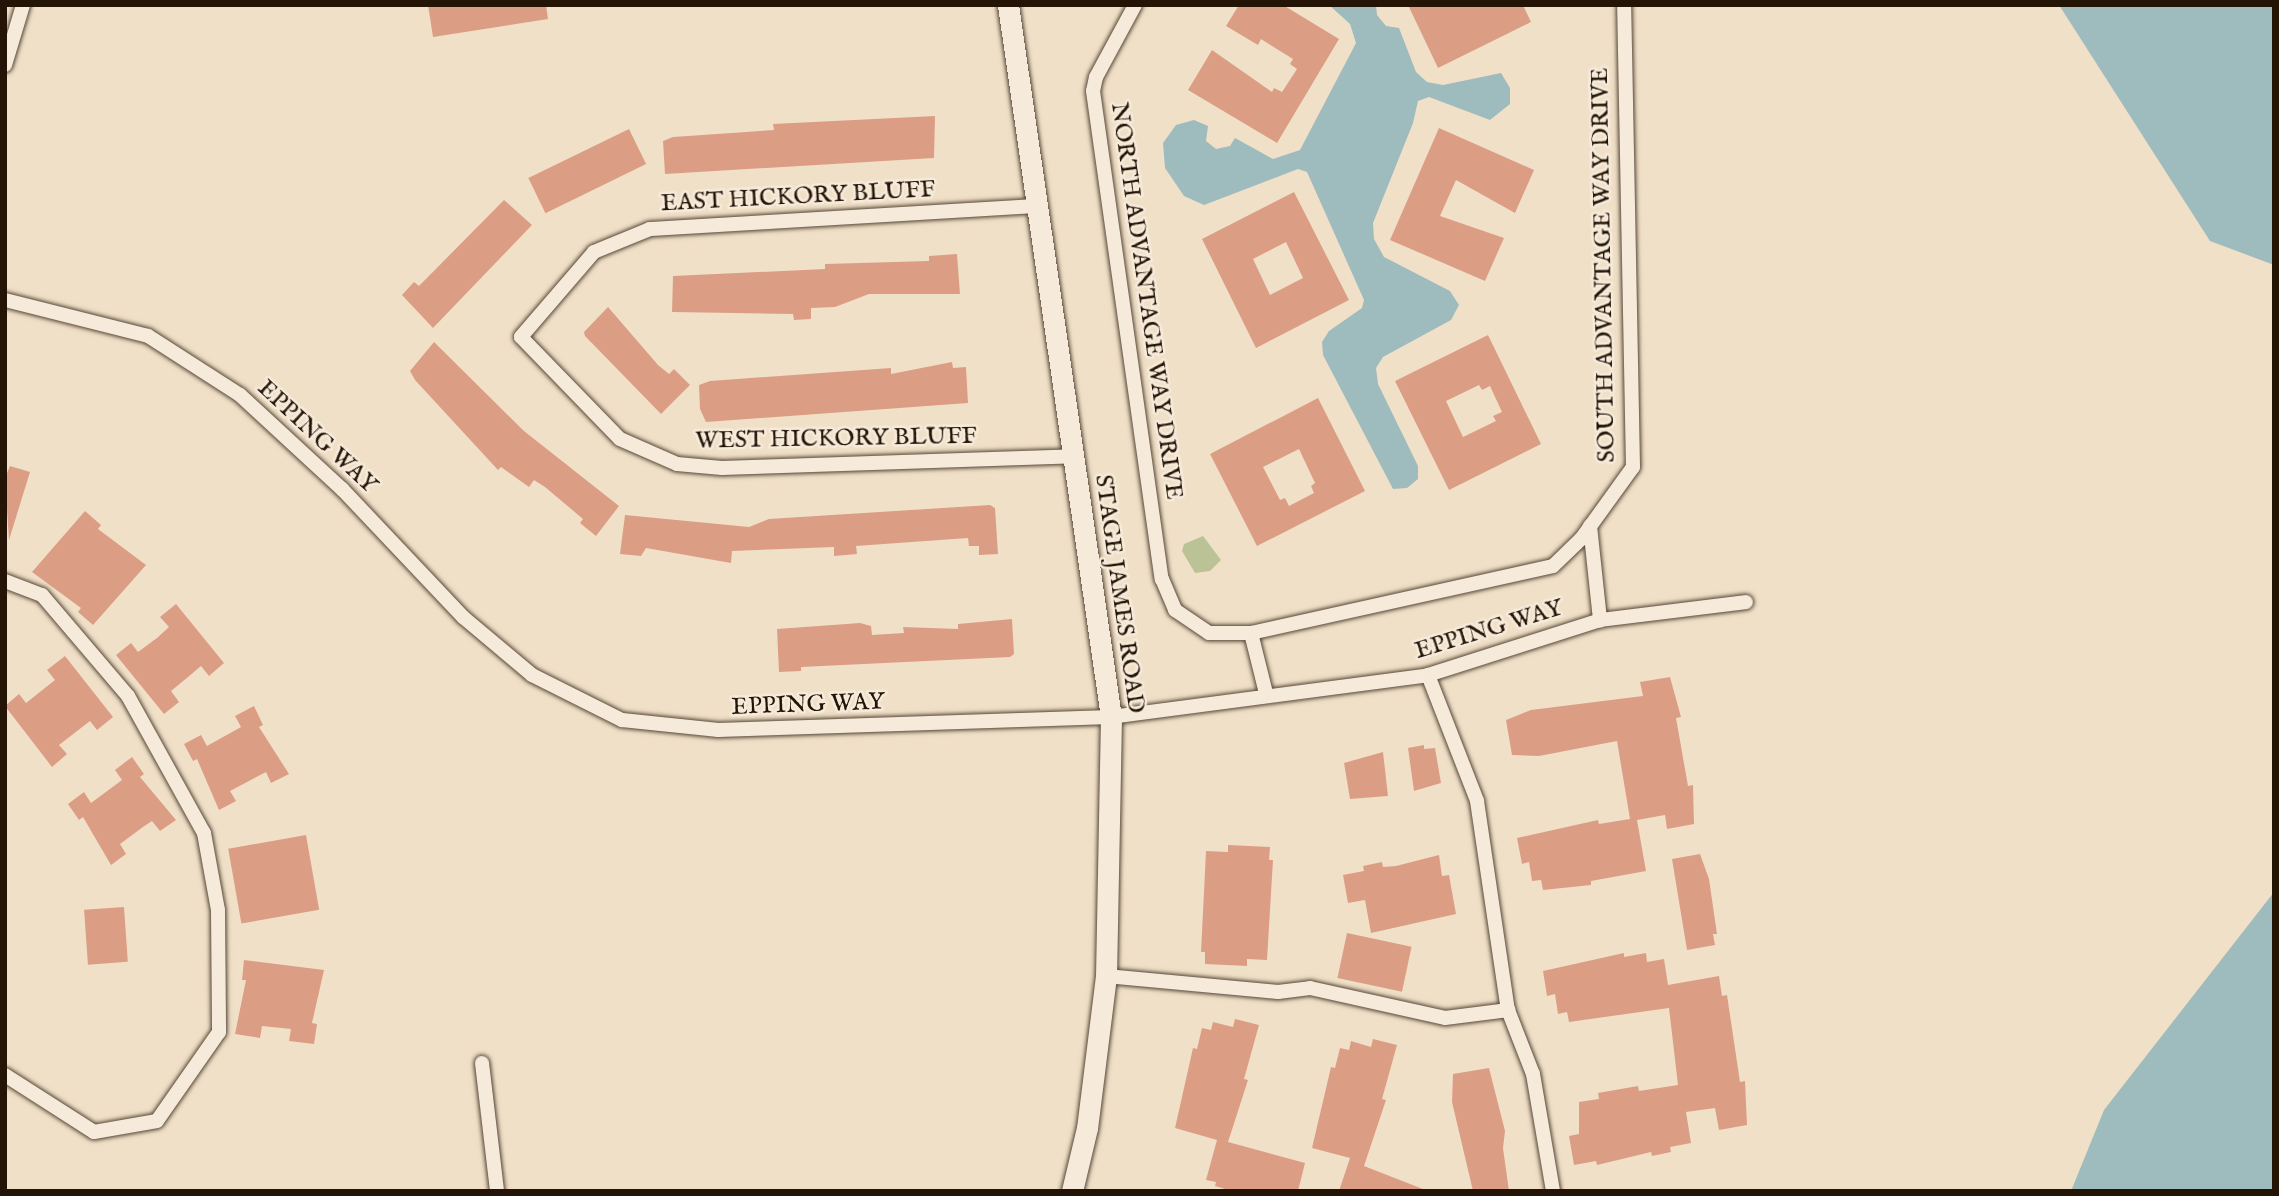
<!DOCTYPE html>
<style>
body{margin:0}
#map{position:relative;width:2279px;height:1196px;overflow:hidden;background:#f1e0c8;font-family:"IM FELL English",serif}
div>[style]{position:absolute}
[style*='--x']{left:calc(var(--x)*1px);top:calc(var(--y)*1px);width:calc(var(--w)*1px);rotate:calc(var(--a)*1deg)}
.green>*{inset:0;background:#bac296}
.water>*{inset:0;background:#9ebbbe}
.building>*{inset:0;background:#db9e85;transform-origin:0 0}
.roads{filter:drop-shadow(0 0 2px #564736) drop-shadow(0 0 2px #564736)}
.minor>*{height:14px;margin:-7px;padding:0 7px;transform-origin:7px;border-radius:7px;background:#f6ebdb}
.secondary>*{height:21px;margin:-10.5px;padding:0 10.5px;transform-origin:10.5px;border-radius:10.5px;background:#f6ebdb}
span{translate:-50% -50%;white-space:nowrap;text-align:center;line-height:1.15;-webkit-text-stroke:5px #f6ebdb;paint-order:stroke}
.street-label{font-size:24px;color:#231406}
.frame{position:absolute;inset:0;border:7px solid #231406;pointer-events:none}
</style>
<div id="map">
<div class="green">
<i style="clip-path:polygon(1203px 536px,1221px 560px,1210px 571px,1195px 573px,1182px 551px,1184px 544px)"></i>
</div>
<div class="water">
<i style="clip-path:polygon(1329px 5px,1376px 5px,1377px 15px,1386px 26px,1399px 28px,1416px 72px,1427px 82px,1443px 85px,1501px 73px,1510px 88px,1510px 104px,1490px 120px,1429px 97px,1418px 101px,1413px 123px,1373px 223px,1374px 239px,1384px 257px,1450px 291px,1459px 305px,1451px 320px,1383px 357px,1376px 368px,1378px 384px,1418px 466px,1418px 479px,1407px 488px,1393px 489px,1323px 355px,1322px 342px,1329px 331px,1362px 308px,1364px 300px,1307px 172px,1298px 169px,1204px 205px,1184px 196px,1165px 168px,1163px 143px,1176px 125px,1194px 120px,1208px 126px,1206px 141px,1216px 149px,1230px 146px,1235px 138px,1273px 159px,1300px 150px,1356px 43px,1350px 24px)"></i>
<i style="clip-path:polygon(2059px 5px,2274px 5px,2274px 265px,2210px 241px)"></i>
<i style="clip-path:polygon(2274px 892px,2274px 1191px,2071px 1191px,2104px 1110px)"></i>
</div>
<div class="building">
<i style="clip-path:polygon(428px 5px,546px 5px,548px 19px,433px 37px)"></i>
<i style="clip-path:polygon(1239px 5px,1283px 5px,1339px 39px,1277px 143px,1188px 90px,1212px 50px,1272px 92px,1274px 88px,1282px 92px,1297px 69px,1290px 64px,1293px 59px,1261px 39px,1258px 45px,1226px 26px)"></i>
<i style="clip-path:polygon(1408px 5px,1523px 5px,1531px 22px,1438px 68px)"></i>
<i style="clip-path:polygon(935px 116px,934px 158px,665px 174px,663px 141px,673px 137px,774px 130px,773px 124px)"></i>
<i style="clip-path:polygon(1439px 128px,1534px 170px,1515px 213px,1456px 180px,1440px 216px,1504px 238px,1485px 281px,1390px 240px)"></i>
<i style="left:629px;top:129px;width:39px;height:112px;rotate:64deg"></i>
<i style="clip-path:polygon(evenodd,1294px 192px,1349px 300px,1256px 348px,1202px 239px,1294px 192px,1286px 242px,1303px 278px,1270px 295px,1253px 259px,1286px 242px)"></i>
<i style="clip-path:polygon(504px 200px,532px 225px,433px 328px,402px 295px,414px 282px,419px 286px)"></i>
<i style="clip-path:polygon(957px 254px,960px 294px,869px 294px,835px 307px,811px 308px,811px 319px,794px 320px,793px 314px,672px 312px,673px 276px,825px 269px,825px 264px,929px 261px,929px 256px)"></i>
<i style="clip-path:polygon(608px 307px,658px 365px,669px 374px,674px 369px,690px 385px,661px 414px,585px 336px,584px 332px)"></i>
<i style="clip-path:polygon(evenodd,1488px 335px,1541px 444px,1449px 490px,1395px 381px,1488px 335px,1479px 385px,1482px 390px,1490px 386px,1502px 412px,1493px 416px,1496px 421px,1463px 437px,1446px 401px,1479px 385px)"></i>
<i style="clip-path:polygon(434px 342px,524px 431px,619px 506px,596px 536px,580px 523px,583px 519px,545px 487px,534px 480px,529px 487px,501px 467px,498px 470px,415px 380px,410px 371px)"></i>
<i style="clip-path:polygon(952px 362px,953px 368px,966px 367px,968px 403px,706px 422px,700px 409px,699px 385px,710px 381px,891px 368px,891px 374px)"></i>
<i style="clip-path:polygon(evenodd,1318px 398px,1365px 491px,1257px 546px,1210px 454px,1318px 398px,1299px 449px,1315px 483px,1311px 486px,1314px 493px,1289px 506px,1285px 498px,1280px 500px,1263px 467px,1299px 449px)"></i>
<i style="clip-path:polygon(10px 466px,30px 472px,9px 540px,5px 478px)"></i>
<i style="clip-path:polygon(990px 505px,995px 508px,998px 554px,979px 555px,979px 546px,969px 546px,968px 538px,856px 546px,857px 554px,834px 556px,834px 547px,732px 551px,731px 563px,646px 548px,641px 556px,620px 554px,625px 515px,749px 527px,769px 519px)"></i>
<i style="clip-path:polygon(85px 511px,101px 525px,98px 529px,146px 565px,93px 625px,78px 612px,81px 608px,32px 572px)"></i>
<i style="clip-path:polygon(176px 604px,224px 663px,209px 676px,201px 666px,188px 677px,171px 691px,179px 702px,164px 714px,116px 655px,131px 643px,138px 652px,157px 638px,169px 627px,160px 617px)"></i>
<i style="clip-path:polygon(1012px 619px,1014px 654px,1010px 657px,801px 667px,801px 671px,779px 672px,777px 629px,860px 623px,871px 626px,872px 635px,904px 633px,903px 627px,958px 629px,958px 624px)"></i>
<i style="clip-path:polygon(65px 656px,113px 717px,97px 730px,90px 721px,59px 745px,67px 754px,52px 767px,5px 706px,19px 694px,26px 703px,55px 680px,47px 670px)"></i>
<i style="clip-path:polygon(1670px 677px,1681px 717px,1676px 718px,1688px 786px,1693px 785px,1694px 824px,1667px 829px,1665px 815px,1637px 820px,1646px 871px,1591px 881px,1591px 885px,1543px 890px,1541px 880px,1532px 881px,1529px 862px,1522px 864px,1517px 838px,1598px 820px,1599px 824px,1630px 819px,1617px 741px,1539px 756px,1512px 755px,1506px 720px,1531px 710px,1643px 696px,1640px 682px)"></i>
<i style="clip-path:polygon(254px 706px,263px 725px,259px 727px,289px 774px,271px 783px,266px 772px,230px 791px,236px 801px,219px 810px,197px 759px,193px 761px,184px 744px,201px 735px,207px 746px,241px 727px,235px 716px)"></i>
<i style="clip-path:polygon(1424px 745px,1424px 749px,1435px 748px,1441px 783px,1414px 791px,1408px 748px)"></i>
<i style="clip-path:polygon(1383px 752px,1388px 796px,1350px 799px,1344px 763px)"></i>
<i style="clip-path:polygon(132px 757px,144px 774px,140px 777px,176px 820px,160px 831px,152px 821px,143px 827px,120px 844px,126px 854px,111px 865px,83px 817px,79px 820px,68px 804px,84px 792px,91px 803px,114px 786px,122px 780px,115px 770px)"></i>
<i style="left:306px;top:835px;width:76px;height:79px;rotate:80deg"></i>
<i style="clip-path:polygon(1228px 845px,1270px 847px,1269px 860px,1273px 860px,1267px 960px,1247px 959px,1247px 966px,1205px 964px,1205px 952px,1201px 952px,1206px 851px,1228px 852px)"></i>
<i style="clip-path:polygon(1700px 854px,1709px 879px,1717px 934px,1713px 934px,1715px 945px,1687px 950px,1672px 859px)"></i>
<i style="clip-path:polygon(1439px 855px,1442px 876px,1449px 875px,1456px 914px,1371px 933px,1365px 900px,1348px 903px,1343px 875px,1364px 871px,1363px 866px,1382px 862px,1383px 867px,1396px 866px)"></i>
<i style="left:124px;top:907px;width:55px;height:40px;rotate:86deg"></i>
<i style="left:1347px;top:933px;width:66px;height:46px;rotate:12deg"></i>
<i style="clip-path:polygon(1624px 953px,1624px 957px,1646px 953px,1647px 962px,1664px 959px,1668px 985px,1719px 976px,1722px 996px,1727px 995px,1740px 1082px,1745px 1081px,1747px 1125px,1719px 1130px,1715px 1108px,1686px 1112px,1691px 1143px,1670px 1147px,1671px 1152px,1652px 1156px,1651px 1152px,1597px 1165px,1596px 1161px,1574px 1165px,1569px 1136px,1579px 1134px,1579px 1102px,1599px 1099px,1598px 1093px,1638px 1086px,1639px 1091px,1678px 1085px,1669px 1008px,1569px 1022px,1567px 1012px,1558px 1014px,1555px 994px,1547px 996px,1543px 971px)"></i>
<i style="clip-path:polygon(244px 960px,324px 970px,312px 1023px,317px 1024px,314px 1044px,289px 1041px,291px 1029px,262px 1026px,260px 1038px,235px 1034px,246px 980px,242px 980px)"></i>
<i style="clip-path:polygon(1235px 1019px,1259px 1025px,1244px 1079px,1248px 1080px,1228px 1142px,1305px 1163px,1298px 1191px,1232px 1191px,1215px 1186px,1216px 1182px,1206px 1180px,1217px 1140px,1175px 1128px,1193px 1048px,1197px 1049px,1202px 1028px,1211px 1030px,1213px 1022px,1233px 1027px)"></i>
<i style="clip-path:polygon(1373px 1039px,1397px 1045px,1382px 1099px,1386px 1100px,1364px 1166px,1428px 1191px,1339px 1191px,1350px 1158px,1312px 1148px,1331px 1067px,1335px 1068px,1340px 1048px,1349px 1050px,1351px 1041px,1371px 1047px)"></i>
<i style="clip-path:polygon(1489px 1068px,1505px 1131px,1503px 1148px,1509px 1191px,1473px 1191px,1452px 1102px,1453px 1074px)"></i>
</div>
<div class="roads">
<div class="minor">
<i style="--x:1135;--y:5;--w:82;--a:118.4"></i>
<i style="--x:1096;--y:77;--w:14;--a:102"></i>
<i style="--x:1093;--y:91;--w:493;--a:82"></i>
<i style="--x:1162;--y:579;--w:34;--a:67"></i>
<i style="--x:1175;--y:610;--w:41;--a:34.1"></i>
<i style="--x:1209;--y:633;--w:42;--a:0"></i>
<i style="--x:1251;--y:633;--w:309;--a:-12.5"></i>
<i style="--x:1553;--y:566;--w:39;--a:-44"></i>
<i style="--x:1581;--y:539;--w:89;--a:-54.2"></i>
<i style="--x:1633;--y:467;--w:462;--a:-91.1"></i>
<i style="--x:5;--y:65;--w:63;--a:-73.3"></i>
<i style="--x:1037;--y:206;--w:388;--a:176.6"></i>
<i style="--x:650;--y:229;--w:61;--a:157.7"></i>
<i style="--x:594;--y:252;--w:112;--a:130.7"></i>
<i style="--x:521;--y:337;--w:142;--a:45.9"></i>
<i style="--x:620;--y:439;--w:62;--a:23.7"></i>
<i style="--x:677;--y:464;--w:45;--a:5.1"></i>
<i style="--x:722;--y:468;--w:353;--a:-1.9"></i>
<i style="--x:5;--y:300;--w:147;--a:14.1"></i>
<i style="--x:148;--y:336;--w:109;--a:32.7"></i>
<i style="--x:240;--y:395;--w:139;--a:42.7"></i>
<i style="--x:342;--y:489;--w:176;--a:46.6"></i>
<i style="--x:463;--y:617;--w:90;--a:40"></i>
<i style="--x:532;--y:675;--w:101;--a:26.6"></i>
<i style="--x:622;--y:720;--w:97;--a:5.9"></i>
<i style="--x:718;--y:730;--w:393;--a:-1.9"></i>
<i style="--x:1111;--y:717;--w:320;--a:-7.5"></i>
<i style="--x:1428;--y:675;--w:181;--a:-17.7"></i>
<i style="--x:1600;--y:620;--w:147;--a:-7"></i>
<i style="--x:1590;--y:526;--w:95;--a:83.9"></i>
<i style="--x:5;--y:581;--w:40;--a:21"></i>
<i style="--x:42;--y:595;--w:133;--a:49.6"></i>
<i style="--x:128;--y:696;--w:157;--a:61"></i>
<i style="--x:204;--y:833;--w:78;--a:79.7"></i>
<i style="--x:218;--y:910;--w:122;--a:89.5"></i>
<i style="--x:219;--y:1032;--w:108;--a:124.9"></i>
<i style="--x:157;--y:1121;--w:64;--a:170.1"></i>
<i style="--x:94;--y:1132;--w:106;--a:-147.4"></i>
<i style="--x:1251;--y:633;--w:62;--a:76"></i>
<i style="--x:1428;--y:675;--w:135;--a:68.7"></i>
<i style="--x:1477;--y:801;--w:211;--a:81.6"></i>
<i style="--x:1508;--y:1010;--w:69;--a:68.7"></i>
<i style="--x:1533;--y:1074;--w:119;--a:80.3"></i>
<i style="--x:1106;--y:976;--w:173;--a:5.3"></i>
<i style="--x:1278;--y:992;--w:32;--a:-7"></i>
<i style="--x:1310;--y:988;--w:138;--a:12.5"></i>
<i style="--x:1445;--y:1018;--w:64;--a:-7.2"></i>
<i style="--x:482;--y:1063;--w:129;--a:83.3"></i>
</div>
<div class="secondary">
<i style="--x:1008;--y:5;--w:719;--a:81.77"></i>
<i style="--x:1111;--y:717;--w:259;--a:91.1"></i>
<i style="--x:1106;--y:976;--w:153;--a:97.1"></i>
<i style="--x:1087;--y:1128;--w:65;--a:103.4"></i>
</div>
</div>
<div class="street-label">
<span style="left:798px;top:197px;rotate:-3deg">EAST HICKORY BLUFF</span>
<span style="left:1604px;top:265px;rotate:-91deg">SOUTH ADVANTAGE WAY DRIVE</span>
<span style="left:1146px;top:301px;rotate:82deg">NORTH ADVANTAGE WAY DRIVE</span>
<span style="left:317px;top:437px;rotate:43deg">EPPING WAY</span>
<span style="left:836px;top:439px;rotate:-1deg">WEST HICKORY BLUFF</span>
<span style="left:1119px;top:594px;rotate:82deg">STAGE JAMES ROAD</span>
<span style="left:1489px;top:630px;rotate:-17deg">EPPING WAY</span>
<span style="left:808px;top:705px;rotate:-2deg">EPPING WAY</span>
</div>
<div class="frame"></div>
</div>
